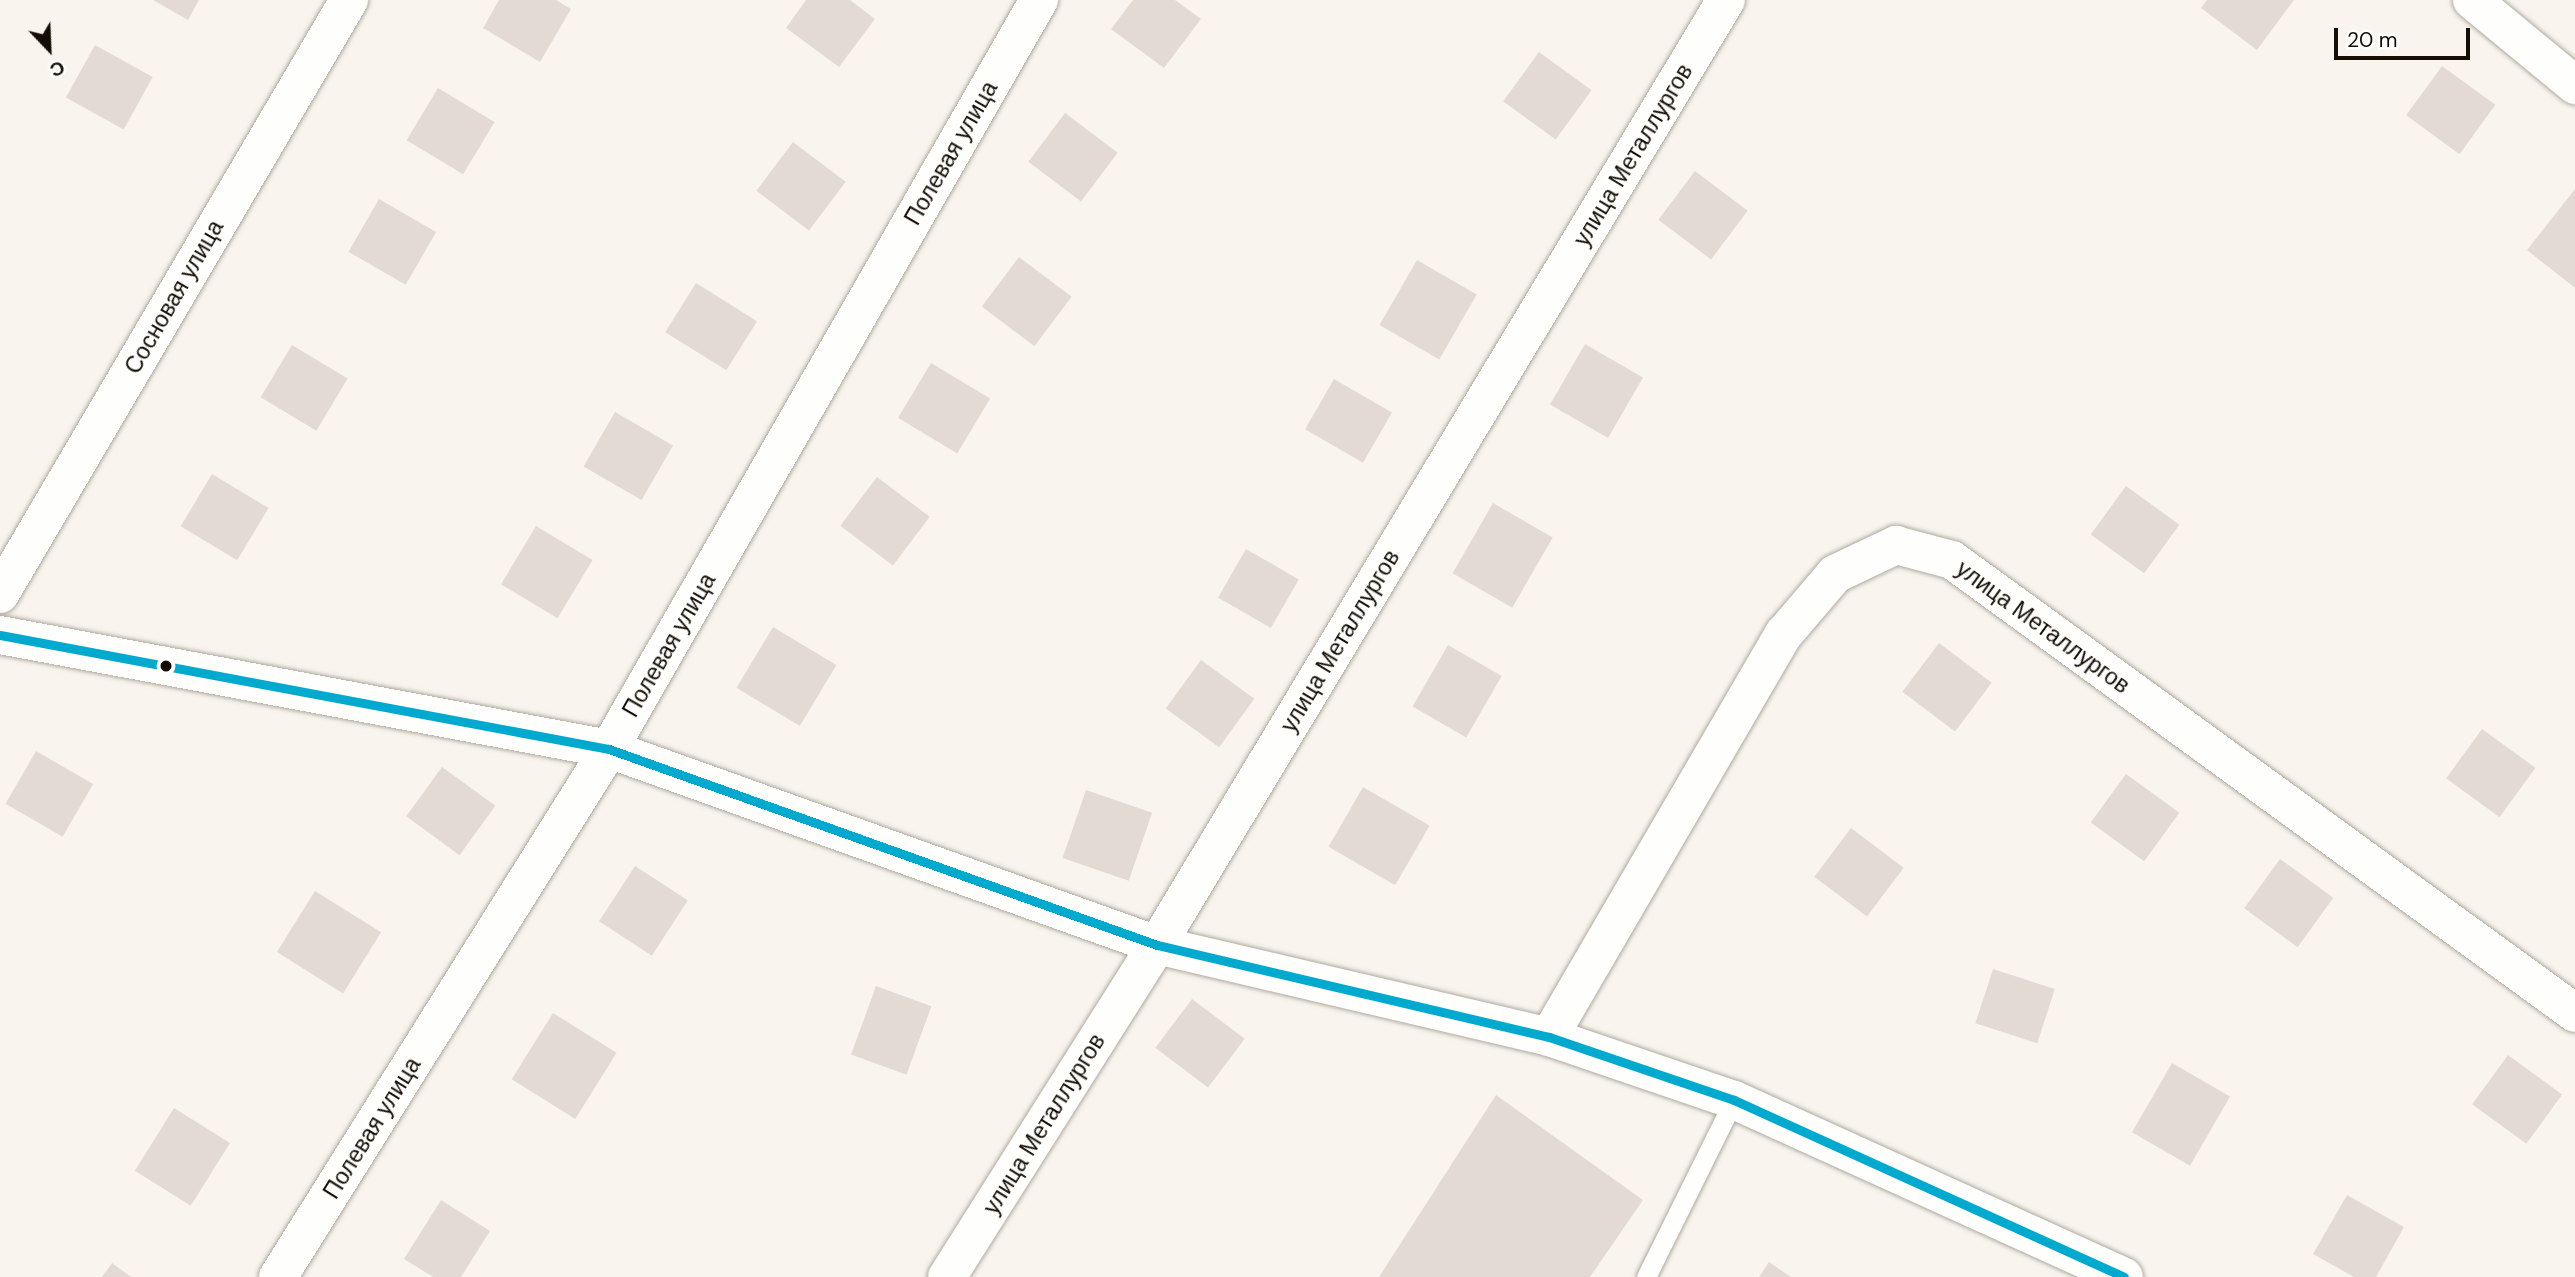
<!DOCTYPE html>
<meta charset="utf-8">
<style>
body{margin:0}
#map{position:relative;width:2575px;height:1277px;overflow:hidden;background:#f9f5ee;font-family:"DM Sans",sans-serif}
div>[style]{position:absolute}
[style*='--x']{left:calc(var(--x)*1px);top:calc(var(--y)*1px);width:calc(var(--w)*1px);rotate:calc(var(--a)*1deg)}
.building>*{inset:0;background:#e3dbd3;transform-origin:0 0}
.roads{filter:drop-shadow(0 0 2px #afaaa0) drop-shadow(0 0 2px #afaaa0)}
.service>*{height:19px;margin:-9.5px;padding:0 9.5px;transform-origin:9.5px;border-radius:9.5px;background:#fefefc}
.minor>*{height:38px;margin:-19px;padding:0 19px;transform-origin:19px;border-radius:19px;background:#fefefc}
.tertiary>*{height:38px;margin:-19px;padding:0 19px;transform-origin:19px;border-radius:19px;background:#fefefc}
.bus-1>*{height:9px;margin:-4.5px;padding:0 4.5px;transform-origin:4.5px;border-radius:4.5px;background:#00a9ce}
.dots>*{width:19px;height:19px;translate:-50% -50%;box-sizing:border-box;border:4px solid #fff;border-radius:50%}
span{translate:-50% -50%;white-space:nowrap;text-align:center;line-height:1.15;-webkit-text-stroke:5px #fff;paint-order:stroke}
.street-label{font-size:23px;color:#130d03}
.north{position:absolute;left:14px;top:14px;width:70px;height:70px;-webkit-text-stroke:5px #fff;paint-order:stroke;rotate:157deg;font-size:19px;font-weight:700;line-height:28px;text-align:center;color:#130d03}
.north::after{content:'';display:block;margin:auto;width:24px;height:32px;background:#130d03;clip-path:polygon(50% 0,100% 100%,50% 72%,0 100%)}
.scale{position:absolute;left:2334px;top:28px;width:136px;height:32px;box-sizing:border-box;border:4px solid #130d03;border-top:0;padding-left:9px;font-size:21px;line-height:24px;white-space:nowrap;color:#130d03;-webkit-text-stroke:5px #fff;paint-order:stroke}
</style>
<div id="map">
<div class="building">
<i style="clip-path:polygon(153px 0,199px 0,188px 20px)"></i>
<i style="clip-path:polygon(499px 0,556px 0,571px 9px,540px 62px,483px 28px)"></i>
<i style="clip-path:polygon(806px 0,850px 0,875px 19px,839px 67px,786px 28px)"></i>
<i style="clip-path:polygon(1133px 0,1175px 0,1201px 19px,1164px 68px,1111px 29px)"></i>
<i style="clip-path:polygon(2207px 0,2294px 0,2257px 50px,2201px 8px)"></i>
<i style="left:95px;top:45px;width:66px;height:60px;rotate:29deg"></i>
<i style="left:1539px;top:52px;width:65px;height:61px;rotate:36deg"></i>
<i style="left:2442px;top:66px;width:66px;height:61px;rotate:36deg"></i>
<i style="left:438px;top:88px;width:66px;height:61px;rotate:31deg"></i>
<i style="left:1065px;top:113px;width:66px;height:61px;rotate:37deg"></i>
<i style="left:793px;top:142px;width:66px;height:61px;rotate:37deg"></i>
<i style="left:1695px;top:171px;width:66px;height:61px;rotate:37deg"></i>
<i style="clip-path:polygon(2575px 189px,2575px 288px,2527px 250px)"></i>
<i style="left:379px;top:199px;width:66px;height:61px;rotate:30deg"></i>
<i style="left:1019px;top:257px;width:66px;height:62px;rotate:37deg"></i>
<i style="left:1417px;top:260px;width:69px;height:75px;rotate:30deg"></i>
<i style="left:696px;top:283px;width:72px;height:58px;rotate:32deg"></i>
<i style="left:1585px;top:344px;width:67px;height:70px;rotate:30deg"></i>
<i style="left:292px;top:345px;width:65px;height:61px;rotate:31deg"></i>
<i style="left:931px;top:363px;width:69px;height:64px;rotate:31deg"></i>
<i style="left:1334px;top:379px;width:67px;height:58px;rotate:30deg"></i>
<i style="left:615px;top:412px;width:67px;height:63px;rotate:30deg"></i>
<i style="left:212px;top:474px;width:66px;height:61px;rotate:31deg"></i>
<i style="left:877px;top:477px;width:66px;height:61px;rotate:37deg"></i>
<i style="left:2126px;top:486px;width:66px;height:60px;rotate:36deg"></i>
<i style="left:1493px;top:503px;width:69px;height:81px;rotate:30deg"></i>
<i style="left:536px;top:526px;width:66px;height:68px;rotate:31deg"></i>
<i style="left:1246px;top:549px;width:61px;height:56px;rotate:30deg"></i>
<i style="left:773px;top:627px;width:74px;height:71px;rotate:31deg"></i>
<i style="left:1939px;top:643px;width:66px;height:61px;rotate:37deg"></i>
<i style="left:1448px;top:645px;width:62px;height:71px;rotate:30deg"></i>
<i style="left:1201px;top:660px;width:66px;height:60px;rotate:36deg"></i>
<i style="left:2482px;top:729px;width:66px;height:61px;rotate:36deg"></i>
<i style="left:36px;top:751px;width:66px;height:61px;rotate:30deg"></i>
<i style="left:442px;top:767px;width:66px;height:61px;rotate:36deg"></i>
<i style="left:2126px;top:774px;width:66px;height:60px;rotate:36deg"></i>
<i style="left:1363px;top:787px;width:77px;height:69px;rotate:30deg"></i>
<i style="left:1086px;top:790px;width:70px;height:72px;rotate:19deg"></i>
<i style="left:1851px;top:828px;width:66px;height:61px;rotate:37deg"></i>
<i style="left:2280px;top:859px;width:66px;height:61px;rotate:36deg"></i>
<i style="left:635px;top:866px;width:63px;height:66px;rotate:33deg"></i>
<i style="left:315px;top:891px;width:78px;height:72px;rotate:32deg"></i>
<i style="left:1993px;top:969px;width:65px;height:57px;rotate:18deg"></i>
<i style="left:876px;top:986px;width:59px;height:73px;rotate:20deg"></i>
<i style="left:1192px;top:999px;width:66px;height:61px;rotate:37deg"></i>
<i style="left:553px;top:1013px;width:75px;height:78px;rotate:32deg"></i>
<i style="left:2508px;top:1055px;width:67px;height:61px;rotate:36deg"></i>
<i style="left:2172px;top:1063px;width:67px;height:80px;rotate:30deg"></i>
<i style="clip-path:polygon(1496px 1095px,1643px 1200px,1590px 1277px,1379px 1277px)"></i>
<i style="left:174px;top:1108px;width:66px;height:74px;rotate:32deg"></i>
<i style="clip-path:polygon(2347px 1195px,2404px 1227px,2376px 1277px,2354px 1277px,2313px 1254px)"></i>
<i style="clip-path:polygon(441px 1200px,490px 1231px,461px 1277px,433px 1277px,404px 1259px)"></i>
<i style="clip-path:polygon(1769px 1262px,1791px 1277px,1759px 1277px)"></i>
<i style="clip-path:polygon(112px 1263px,131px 1277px,102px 1277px)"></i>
</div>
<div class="roads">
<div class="service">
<i style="--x:1646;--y:1277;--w:198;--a:-63.6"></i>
</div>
<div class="minor">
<i style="--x:2472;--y:0;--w:134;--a:39.5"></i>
<i style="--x:0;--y:594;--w:689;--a:-59.56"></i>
<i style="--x:1549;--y:1037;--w:467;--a:-59.8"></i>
<i style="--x:1784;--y:634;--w:79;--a:-49.6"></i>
<i style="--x:1835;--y:574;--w:68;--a:-25.4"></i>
<i style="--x:1896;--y:545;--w:58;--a:15"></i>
<i style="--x:1952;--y:560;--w:770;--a:36.02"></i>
<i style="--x:278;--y:1277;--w:623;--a:-57.92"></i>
<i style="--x:609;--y:749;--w:864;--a:-60.14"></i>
<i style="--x:947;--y:1277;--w:393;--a:-57.7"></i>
<i style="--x:1157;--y:945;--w:1103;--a:-58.95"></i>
</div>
<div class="tertiary">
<i style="--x:0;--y:635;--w:620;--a:10.6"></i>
<i style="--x:609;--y:749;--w:582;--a:19.68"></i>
<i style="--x:1157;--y:945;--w:403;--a:13.2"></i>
<i style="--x:1549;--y:1037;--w:195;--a:18.8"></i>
<i style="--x:1734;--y:1100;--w:428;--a:24.4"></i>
</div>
</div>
<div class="bus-1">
<i style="--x:0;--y:635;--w:620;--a:10.6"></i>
<i style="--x:609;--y:749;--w:582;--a:19.68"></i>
<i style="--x:1157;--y:945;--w:403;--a:13.2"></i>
<i style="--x:1549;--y:1037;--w:195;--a:18.8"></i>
<i style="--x:1734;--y:1100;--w:428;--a:24.4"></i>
</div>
<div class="dots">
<i style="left:166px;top:666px;background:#130d03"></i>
</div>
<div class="street-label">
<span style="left:951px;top:153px;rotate:-60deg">Полевая улица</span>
<span style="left:1633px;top:155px;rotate:-59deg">улица Металлургов</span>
<span style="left:174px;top:297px;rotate:-60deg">Сосновая улица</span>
<span style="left:2043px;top:627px;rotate:36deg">улица Металлургов</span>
<span style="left:1340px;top:641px;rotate:-59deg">улица Металлургов</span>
<span style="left:669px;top:645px;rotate:-60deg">Полевая улица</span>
<span style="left:1044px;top:1124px;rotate:-58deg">улица Металлургов</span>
<span style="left:372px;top:1128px;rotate:-58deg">Полевая улица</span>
</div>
<div class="north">С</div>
<div class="scale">20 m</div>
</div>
